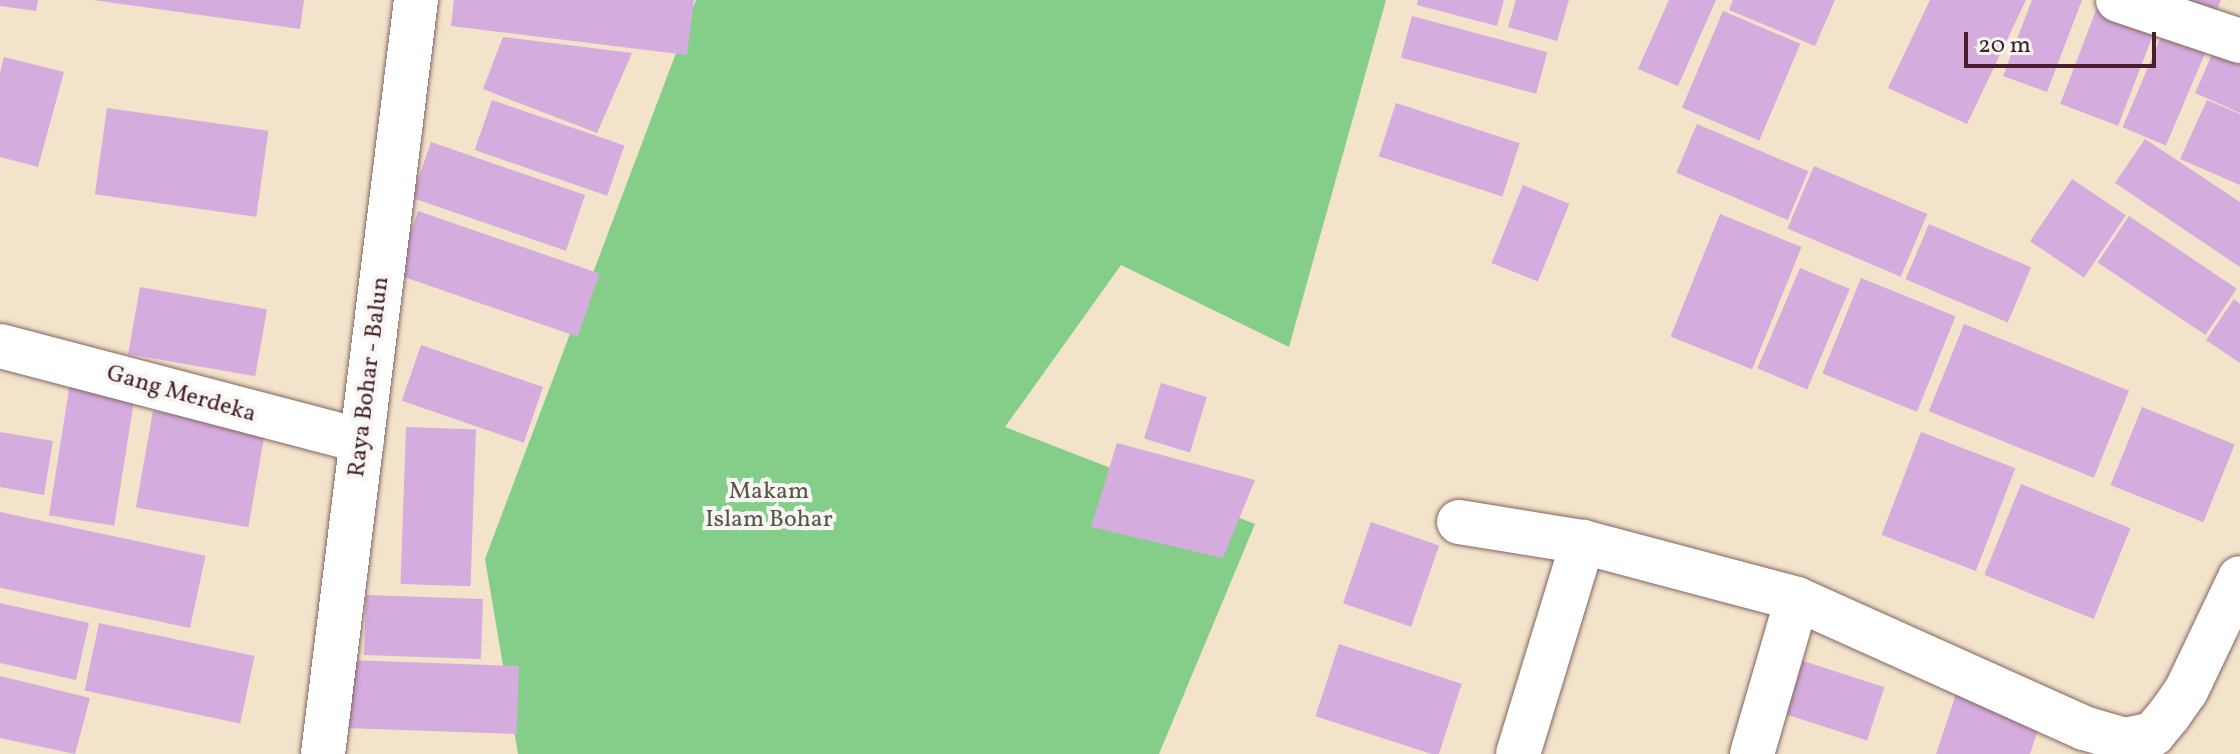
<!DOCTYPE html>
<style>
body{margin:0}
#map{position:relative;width:2240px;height:754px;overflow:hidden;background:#f2e3ca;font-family:Vollkorn,serif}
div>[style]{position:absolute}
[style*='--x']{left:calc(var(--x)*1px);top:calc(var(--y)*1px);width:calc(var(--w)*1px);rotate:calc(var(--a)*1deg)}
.green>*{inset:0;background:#85ce8a}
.building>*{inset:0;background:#d4acde;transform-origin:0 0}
.roads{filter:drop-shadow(0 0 2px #856463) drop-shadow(0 0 2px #856463)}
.minor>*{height:44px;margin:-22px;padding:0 22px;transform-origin:22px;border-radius:22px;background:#fff}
span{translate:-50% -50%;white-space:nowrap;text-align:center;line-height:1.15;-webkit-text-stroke:8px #f6f6f2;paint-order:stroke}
.street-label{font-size:24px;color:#4a1f2b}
.park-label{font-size:24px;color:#5c5448}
.scale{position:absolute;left:1964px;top:32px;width:192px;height:36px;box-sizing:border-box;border:4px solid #4a1f2b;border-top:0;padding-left:10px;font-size:24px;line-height:28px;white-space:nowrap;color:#4a1f2b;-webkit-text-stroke:6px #f6f6f2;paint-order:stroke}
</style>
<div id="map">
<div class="green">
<i style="clip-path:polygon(696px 0,1386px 0,1289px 347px,1121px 265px,1005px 427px,1255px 524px,1159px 754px,518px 754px,485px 559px)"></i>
</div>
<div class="building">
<i style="clip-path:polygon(0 0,38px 0,36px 11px,0 6px)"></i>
<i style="clip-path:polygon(93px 0,304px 0,300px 29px)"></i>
<i style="clip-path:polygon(454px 0,694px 0,687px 55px,451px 26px)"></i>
<i style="clip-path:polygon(1418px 0,1504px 0,1497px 26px,1417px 5px)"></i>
<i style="clip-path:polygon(1516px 0,1569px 0,1557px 41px,1508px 27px)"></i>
<i style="clip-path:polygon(1669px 0,1716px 0,1678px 86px,1638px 69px)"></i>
<i style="clip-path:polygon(1733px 0,1835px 0,1815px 46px,1729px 10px)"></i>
<i style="clip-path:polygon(1930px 0,2026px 0,1967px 124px,1888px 88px)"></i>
<i style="clip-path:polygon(2032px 0,2082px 0,2047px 92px,2003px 76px)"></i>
<i style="left:2100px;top:0;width:62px;height:111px;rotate:21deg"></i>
<i style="clip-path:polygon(2178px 0,2221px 0,2215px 14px)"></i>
<i style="left:1723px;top:11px;width:84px;height:105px;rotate:23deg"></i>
<i style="left:1412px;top:16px;width:140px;height:43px;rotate:15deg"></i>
<i style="left:2166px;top:25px;width:47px;height:111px;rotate:23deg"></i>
<i style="clip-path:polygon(2220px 36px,2240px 45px,2240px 113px,2195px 93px)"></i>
<i style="clip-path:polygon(503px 37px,632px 53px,597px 133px,483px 89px)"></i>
<i style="clip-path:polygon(4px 57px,64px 72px,38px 167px,0 157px,0 73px)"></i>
<i style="left:492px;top:100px;width:140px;height:53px;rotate:19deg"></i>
<i style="clip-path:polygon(2207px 100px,2240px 114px,2240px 185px,2180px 159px)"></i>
<i style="left:1396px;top:103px;width:130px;height:56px;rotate:18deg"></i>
<i style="left:107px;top:108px;width:163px;height:87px;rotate:8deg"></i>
<i style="left:1697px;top:124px;width:121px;height:53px;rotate:23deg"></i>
<i style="clip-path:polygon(2145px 139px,2240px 202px,2240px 267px,2115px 183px)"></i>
<i style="left:431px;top:142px;width:163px;height:59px;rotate:19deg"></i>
<i style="left:1814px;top:166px;width:123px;height:68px;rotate:23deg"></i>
<i style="left:2072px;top:179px;width:65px;height:75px;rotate:34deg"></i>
<i style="left:1523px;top:185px;width:50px;height:84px;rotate:22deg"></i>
<i style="left:418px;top:211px;width:192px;height:67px;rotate:19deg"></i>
<i style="left:1720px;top:214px;width:88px;height:132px;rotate:22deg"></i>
<i style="left:2129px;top:216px;width:130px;height:56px;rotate:34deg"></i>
<i style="left:1929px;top:224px;width:111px;height:60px;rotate:23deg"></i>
<i style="left:1800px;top:268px;width:54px;height:109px;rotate:23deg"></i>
<i style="left:1861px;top:278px;width:102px;height:103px;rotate:22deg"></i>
<i style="left:140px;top:287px;width:129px;height:68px;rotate:10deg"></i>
<i style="clip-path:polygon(2234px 299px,2240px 304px,2240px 363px,2206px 340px)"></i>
<i style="left:1964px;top:324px;width:178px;height:94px;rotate:22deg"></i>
<i style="left:421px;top:345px;width:129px;height:59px;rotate:19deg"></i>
<i style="left:70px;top:383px;width:66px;height:134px;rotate:9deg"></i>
<i style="left:1161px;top:383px;width:48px;height:58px;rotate:17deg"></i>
<i style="left:2142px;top:407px;width:100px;height:84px;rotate:22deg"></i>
<i style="left:153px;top:411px;width:114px;height:98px;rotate:10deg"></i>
<i style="left:406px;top:427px;width:70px;height:157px;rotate:2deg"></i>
<i style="clip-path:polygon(0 432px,53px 441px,44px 495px,0 487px)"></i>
<i style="left:1921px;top:432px;width:101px;height:110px;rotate:21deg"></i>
<i style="clip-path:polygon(1117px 443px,1255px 480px,1223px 558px,1091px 527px)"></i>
<i style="left:2021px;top:484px;width:118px;height:98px;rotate:22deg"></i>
<i style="left:0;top:512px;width:210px;height:74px;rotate:12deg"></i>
<i style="left:1371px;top:522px;width:72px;height:86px;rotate:19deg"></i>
<i style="left:366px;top:595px;width:117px;height:60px;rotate:2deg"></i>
<i style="clip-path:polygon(0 603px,89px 623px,76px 680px,0 663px)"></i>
<i style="left:99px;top:623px;width:159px;height:69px;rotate:12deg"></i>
<i style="left:1339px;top:644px;width:129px;height:76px;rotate:18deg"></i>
<i style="left:1794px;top:658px;width:95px;height:56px;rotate:18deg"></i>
<i style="left:347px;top:660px;width:172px;height:68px;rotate:2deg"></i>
<i style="clip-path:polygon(0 676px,90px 698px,75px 754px,0 738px)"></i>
<i style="clip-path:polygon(1956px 694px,2041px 721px,2030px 754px,1936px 754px)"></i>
</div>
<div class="roads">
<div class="minor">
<i style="--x:2118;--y:0;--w:129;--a:18.6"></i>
<i style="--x:0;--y:346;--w:374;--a:14.7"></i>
<i style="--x:1459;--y:522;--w:126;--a:9.2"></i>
<i style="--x:1583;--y:542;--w:221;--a:14.9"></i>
<i style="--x:323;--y:754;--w:760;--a:-82.97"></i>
<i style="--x:1518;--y:754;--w:222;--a:-73"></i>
<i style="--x:1752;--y:754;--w:161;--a:-73.8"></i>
<i style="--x:1797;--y:599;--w:315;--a:24.2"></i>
<i style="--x:2084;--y:728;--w:43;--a:16.3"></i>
<i style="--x:2125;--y:740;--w:29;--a:-12"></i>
<i style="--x:2153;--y:734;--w:25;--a:-50"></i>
<i style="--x:2169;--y:715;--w:29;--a:-55"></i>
<i style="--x:2186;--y:691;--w:125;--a:-64.5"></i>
</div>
</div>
<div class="street-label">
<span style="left:370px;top:377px;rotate:-83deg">Raya Bohar - Balun</span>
<span style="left:181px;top:395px;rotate:16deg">Gang Merdeka</span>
</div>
<div class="park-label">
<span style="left:769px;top:507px">Makam<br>Islam Bohar</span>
</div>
<div class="scale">20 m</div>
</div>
